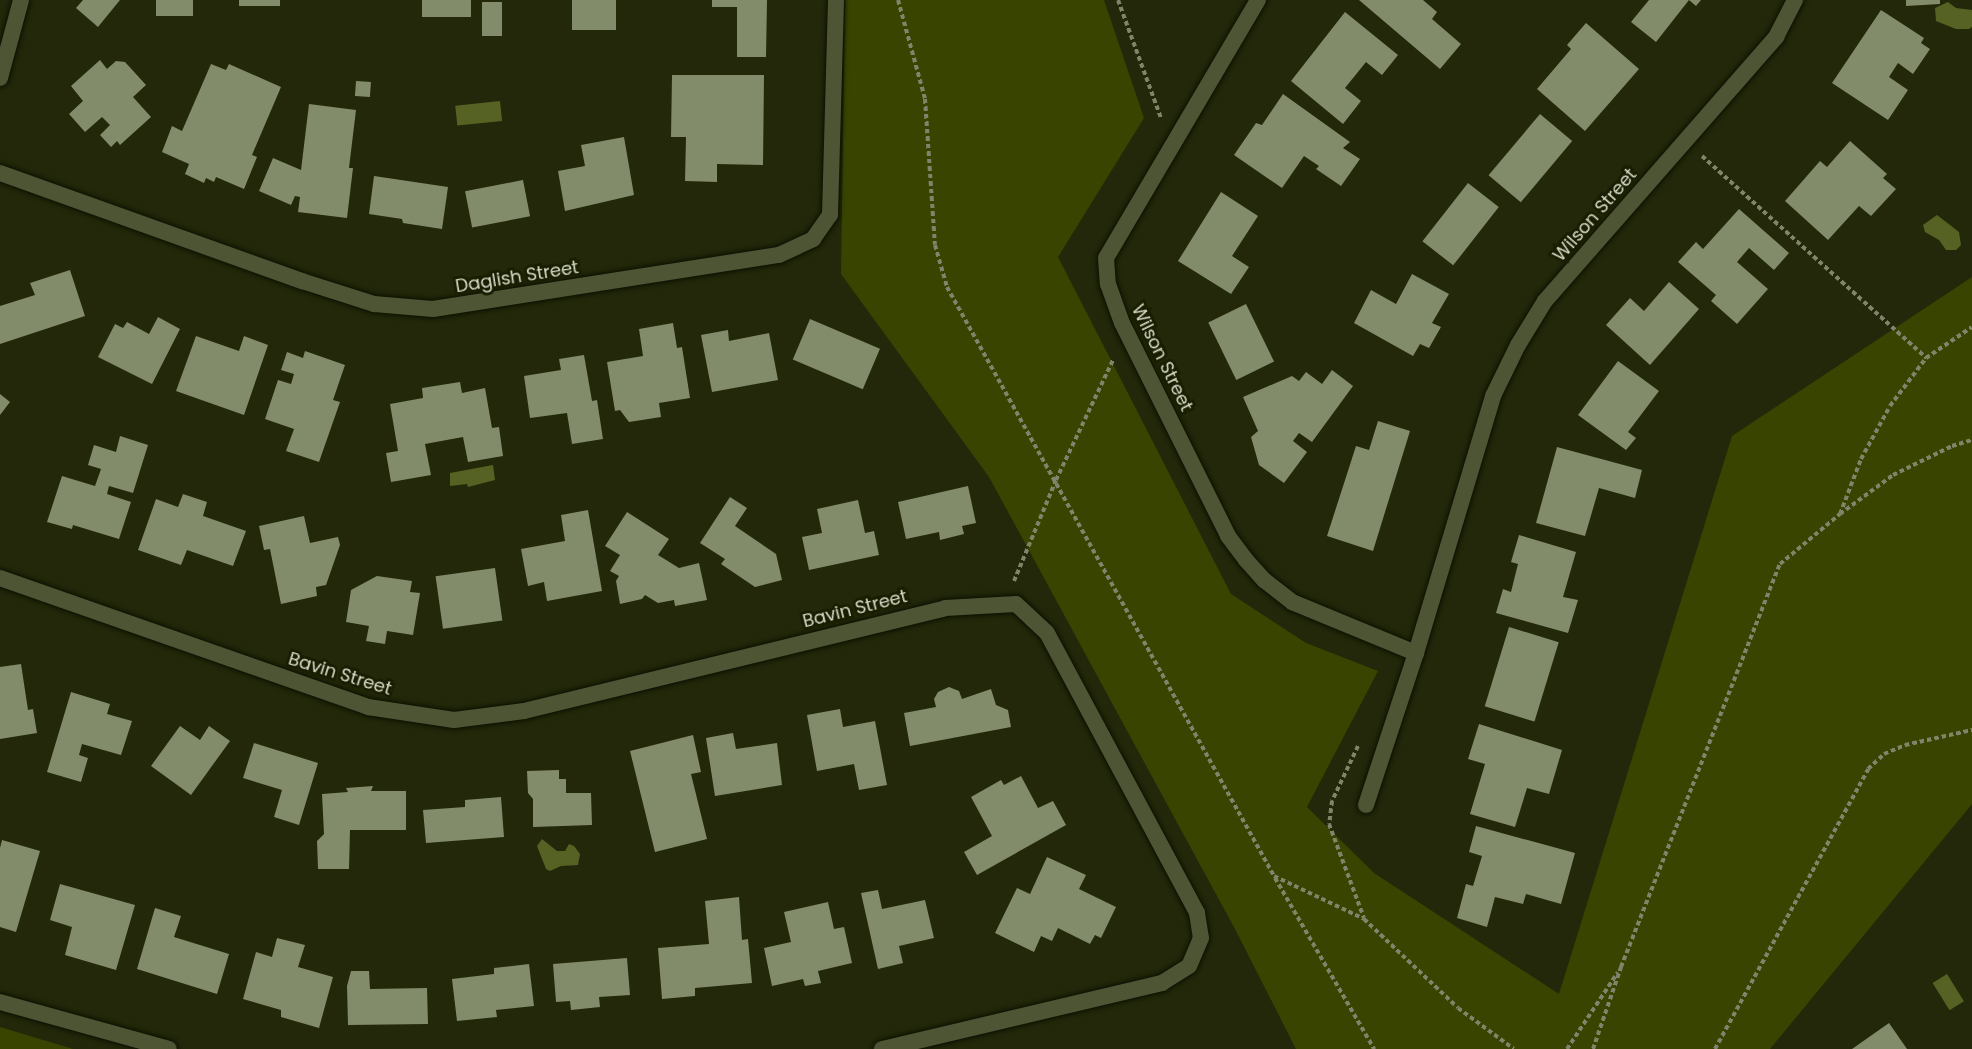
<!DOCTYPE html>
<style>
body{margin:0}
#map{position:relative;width:1972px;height:1049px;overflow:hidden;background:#222809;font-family:Poppins,sans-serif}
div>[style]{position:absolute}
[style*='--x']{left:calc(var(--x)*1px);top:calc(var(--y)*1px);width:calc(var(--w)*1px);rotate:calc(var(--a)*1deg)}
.green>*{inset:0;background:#394400}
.water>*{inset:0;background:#566223;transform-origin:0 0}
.building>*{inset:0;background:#838c6a;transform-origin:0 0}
.path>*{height:4px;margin-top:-2px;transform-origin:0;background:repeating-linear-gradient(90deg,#7f846b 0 4.5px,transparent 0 7.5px)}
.roads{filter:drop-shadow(0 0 2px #0c1000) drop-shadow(0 0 2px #0c1000)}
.minor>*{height:16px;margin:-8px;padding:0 8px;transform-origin:8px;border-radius:8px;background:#4d5535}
span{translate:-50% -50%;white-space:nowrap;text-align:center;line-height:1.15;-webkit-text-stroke:6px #191e01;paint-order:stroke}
.street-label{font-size:18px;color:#d6dbc8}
</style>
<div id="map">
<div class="green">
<i style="clip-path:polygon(845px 0,1104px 0,1144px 118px,1058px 257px,1231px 594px,1306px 643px,1378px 671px,1307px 807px,1374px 873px,1559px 994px,1732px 436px,1972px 277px,1972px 804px,1770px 1049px,1296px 1049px,1235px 929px,989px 477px,841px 274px)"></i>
<i style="clip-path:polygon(0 1027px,73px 1049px,0 1049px)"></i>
</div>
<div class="water">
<i style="clip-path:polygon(1948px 2px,1956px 8px,1972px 10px,1972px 27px,1969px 29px,1956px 29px,1936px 21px,1935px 8px)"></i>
<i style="left:500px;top:101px;width:20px;height:45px;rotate:84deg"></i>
<i style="clip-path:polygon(1937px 215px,1959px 232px,1961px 245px,1956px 250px,1946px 250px,1939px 240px,1925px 232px,1923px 225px)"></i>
<i style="clip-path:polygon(493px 465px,495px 480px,468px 487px,467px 484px,450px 486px,450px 473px)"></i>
<i style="clip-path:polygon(542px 839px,557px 851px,565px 851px,569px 844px,574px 846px,580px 854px,578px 865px,561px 866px,550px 871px,546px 869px,537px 846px)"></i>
<i style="left:1947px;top:974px;width:32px;height:17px;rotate:58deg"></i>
</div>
<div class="building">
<i style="clip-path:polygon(83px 0,120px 0,98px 27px,76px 8px)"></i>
<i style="left:156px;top:0;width:37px;height:16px"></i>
<i style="left:239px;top:0;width:41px;height:6px"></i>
<i style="left:422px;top:0;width:49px;height:17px"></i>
<i style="left:572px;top:0;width:44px;height:30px"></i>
<i style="clip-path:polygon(712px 0,767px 0,766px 57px,737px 57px,737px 7px,712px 7px)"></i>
<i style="clip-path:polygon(1359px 0,1423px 0,1437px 12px,1432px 19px,1461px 44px,1440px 69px)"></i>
<i style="clip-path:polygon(1649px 0,1701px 0,1696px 6px,1689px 0,1656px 42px,1631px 22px)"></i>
<i style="clip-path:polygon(1906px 0,1940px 0,1940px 4px,1906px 6px)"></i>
<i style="left:482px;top:2px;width:20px;height:34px"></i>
<i style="clip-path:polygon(1881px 10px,1924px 38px,1921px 43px,1930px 49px,1913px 74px,1898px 63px,1889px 77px,1908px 90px,1888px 120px,1832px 83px)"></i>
<i style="clip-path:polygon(1345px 12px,1398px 55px,1382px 75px,1366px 62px,1345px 88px,1361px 101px,1343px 124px,1291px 81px)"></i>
<i style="clip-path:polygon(1586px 23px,1639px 69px,1585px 131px,1537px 89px,1571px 49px,1567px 45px)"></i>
<i style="clip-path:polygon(100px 60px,107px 69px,116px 61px,125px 62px,146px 85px,133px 97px,151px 117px,120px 145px,117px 141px,111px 147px,100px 135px,110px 125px,102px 117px,85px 132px,69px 114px,83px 101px,71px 86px)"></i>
<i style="clip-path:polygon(211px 64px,226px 70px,229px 64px,281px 87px,252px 155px,257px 157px,244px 189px,216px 177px,214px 182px,206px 178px,204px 183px,185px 174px,189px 164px,162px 152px,172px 126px,182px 131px)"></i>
<i style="clip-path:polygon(672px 75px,764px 75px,763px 165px,717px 164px,717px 182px,685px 181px,686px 137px,671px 137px)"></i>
<i style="left:356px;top:81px;width:15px;height:15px;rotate:4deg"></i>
<i style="clip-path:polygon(1283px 94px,1350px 142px,1343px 148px,1360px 159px,1341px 186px,1316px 169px,1319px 166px,1304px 156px,1282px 188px,1234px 155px,1256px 123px,1262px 125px)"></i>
<i style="clip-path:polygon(309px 104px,356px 110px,349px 168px,353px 168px,347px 218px,298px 212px,300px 197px,295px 196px,291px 205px,259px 191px,273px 158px,301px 170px)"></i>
<i style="left:1540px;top:114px;width:42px;height:80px;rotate:40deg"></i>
<i style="clip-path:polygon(624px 137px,634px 195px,565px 211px,558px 171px,585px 166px,581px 145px)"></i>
<i style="clip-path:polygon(1850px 141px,1887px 174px,1883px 178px,1896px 189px,1871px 216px,1859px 206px,1828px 240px,1785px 201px,1820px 161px,1827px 167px)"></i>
<i style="clip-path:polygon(374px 176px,448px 187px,442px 229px,403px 223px,402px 219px,369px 214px)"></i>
<i style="left:523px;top:180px;width:37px;height:59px;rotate:79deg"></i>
<i style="left:1468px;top:183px;width:39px;height:74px;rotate:38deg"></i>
<i style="clip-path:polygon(1221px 192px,1258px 216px,1232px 256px,1249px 267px,1231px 294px,1178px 261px)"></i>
<i style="clip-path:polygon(1739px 209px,1789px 253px,1774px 270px,1749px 248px,1737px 262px,1768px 289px,1737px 324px,1711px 301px,1716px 295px,1678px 262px,1696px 242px,1703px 249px)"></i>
<i style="clip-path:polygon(70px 270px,85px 316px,0 344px,0 306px,35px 295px,30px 283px)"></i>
<i style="clip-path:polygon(1412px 274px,1449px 294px,1432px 323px,1441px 327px,1429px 348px,1420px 344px,1413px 356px,1354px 323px,1371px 290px,1396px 304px)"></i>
<i style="clip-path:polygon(1669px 282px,1699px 309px,1650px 365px,1606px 325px,1630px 298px,1644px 311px)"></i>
<i style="left:1246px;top:304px;width:64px;height:42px;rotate:64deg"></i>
<i style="clip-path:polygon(158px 317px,180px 329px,152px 384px,98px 357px,115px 324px,123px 328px,127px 322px,149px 334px)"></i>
<i style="left:810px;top:319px;width:76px;height:44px;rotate:23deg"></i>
<i style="clip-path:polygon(673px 323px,677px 348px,682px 347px,690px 398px,659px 403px,661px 417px,629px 422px,620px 410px,615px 411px,607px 362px,643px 356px,639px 329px)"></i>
<i style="clip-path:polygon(728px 330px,729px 341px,769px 333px,778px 380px,712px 392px,701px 335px)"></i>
<i style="clip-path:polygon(196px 336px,239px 351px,244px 336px,268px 345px,244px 415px,176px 391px)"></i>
<i style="clip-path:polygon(305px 351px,345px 365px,333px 400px,340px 402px,319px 462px,286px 451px,294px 429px,265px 419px,278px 380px,291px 384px,294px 374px,281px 370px,287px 352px,303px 358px)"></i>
<i style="clip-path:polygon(584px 355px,592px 401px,597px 400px,603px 439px,572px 444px,567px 413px,530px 418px,524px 376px,561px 370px,559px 359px)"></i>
<i style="clip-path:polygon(1618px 361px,1659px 391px,1628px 432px,1636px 438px,1626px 450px,1578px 415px)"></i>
<i style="clip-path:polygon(1332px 370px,1353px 386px,1312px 442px,1299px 433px,1293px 441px,1307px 452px,1284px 483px,1259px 465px,1251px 437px,1258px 431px,1243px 397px,1292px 376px,1299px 381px,1306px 372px,1322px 384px)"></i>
<i style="clip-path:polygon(460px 382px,462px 393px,485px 388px,492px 428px,499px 427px,503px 456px,468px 462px,463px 437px,425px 444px,431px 475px,391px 482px,386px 453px,398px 451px,390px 404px,423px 398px,422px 388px)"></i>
<i style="clip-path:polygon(0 394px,10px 402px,0 415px)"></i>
<i style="clip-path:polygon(1378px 421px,1410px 431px,1373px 551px,1327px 536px,1356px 446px,1369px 450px)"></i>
<i style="clip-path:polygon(120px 436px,148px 445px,133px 493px,109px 486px,107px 494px,131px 502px,119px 539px,73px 525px,72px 529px,47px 522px,62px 476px,95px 486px,101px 469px,88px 465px,94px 445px,116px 452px)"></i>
<i style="clip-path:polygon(1557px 447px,1642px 470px,1635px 498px,1599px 488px,1585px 536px,1536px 523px)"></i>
<i style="clip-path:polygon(968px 486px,976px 523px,962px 526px,964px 534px,940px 540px,939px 532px,906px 539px,898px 502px)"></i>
<i style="clip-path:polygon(183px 494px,207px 502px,203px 516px,246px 531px,233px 566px,187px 550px,181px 565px,138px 550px,156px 499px,178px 507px)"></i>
<i style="clip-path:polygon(730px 497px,747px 508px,735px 526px,776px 554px,782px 580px,755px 587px,721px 564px,725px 559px,700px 543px)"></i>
<i style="clip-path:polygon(858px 500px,865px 533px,874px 531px,879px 555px,809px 570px,802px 537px,822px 533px,817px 509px)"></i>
<i style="clip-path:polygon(588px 510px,602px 591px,547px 601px,544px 582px,528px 586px,521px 549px,565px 541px,561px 515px)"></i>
<i style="clip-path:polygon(627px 512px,669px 539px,658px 555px,679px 568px,699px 563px,707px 600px,675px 606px,674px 600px,658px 603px,645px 595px,642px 599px,620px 604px,616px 581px,619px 576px,610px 571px,620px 555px,605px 546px)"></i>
<i style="clip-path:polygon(304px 516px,310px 543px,338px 537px,340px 545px,326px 585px,316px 587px,317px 596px,281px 604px,270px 549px,264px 550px,259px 526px)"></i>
<i style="clip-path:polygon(1519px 535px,1576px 552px,1563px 597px,1578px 600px,1568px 633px,1496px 613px,1503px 589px,1511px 592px,1518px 564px,1511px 562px)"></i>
<i style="left:495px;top:568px;width:53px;height:60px;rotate:82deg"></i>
<i style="clip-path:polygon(377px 576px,412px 581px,410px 592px,420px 593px,413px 635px,387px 631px,385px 644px,366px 641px,369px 626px,346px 622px,351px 590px)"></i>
<i style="left:1509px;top:627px;width:52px;height:83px;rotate:17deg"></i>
<i style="clip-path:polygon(21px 664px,28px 710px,33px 709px,37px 733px,0 739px,0 667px)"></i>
<i style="clip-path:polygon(949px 687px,959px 691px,962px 699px,991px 689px,996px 705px,1008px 710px,1011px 727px,910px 746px,904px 713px,936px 707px,934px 699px,938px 692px)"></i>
<i style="clip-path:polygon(71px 692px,110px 704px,107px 714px,132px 721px,121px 755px,82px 744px,79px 755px,88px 758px,81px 782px,47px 772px)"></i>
<i style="clip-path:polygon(840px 709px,843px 727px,875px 721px,887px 785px,859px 790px,854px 764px,817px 771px,807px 715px)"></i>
<i style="clip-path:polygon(1479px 724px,1562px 750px,1549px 794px,1527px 788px,1515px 827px,1470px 814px,1485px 764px,1468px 759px)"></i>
<i style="clip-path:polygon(180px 726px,200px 740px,209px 726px,230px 741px,191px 795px,151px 766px)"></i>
<i style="clip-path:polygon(733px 733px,736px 749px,777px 743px,782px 785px,715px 796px,706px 738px)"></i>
<i style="clip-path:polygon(693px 735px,701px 772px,691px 774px,707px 839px,655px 852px,630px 751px)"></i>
<i style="clip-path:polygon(254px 743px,318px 763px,299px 825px,274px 817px,282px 790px,243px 778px)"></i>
<i style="clip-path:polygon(559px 770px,559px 779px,566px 779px,566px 793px,591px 793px,592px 825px,533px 827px,533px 799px,528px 793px,527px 771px)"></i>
<i style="clip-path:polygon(1021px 776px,1038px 808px,1053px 801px,1066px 825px,977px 875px,964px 852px,992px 836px,971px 797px,1001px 780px,1004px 785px)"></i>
<i style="clip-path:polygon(373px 786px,371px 791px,406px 791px,406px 830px,350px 830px,349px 869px,318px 869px,317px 841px,324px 834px,322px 794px,348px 792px,346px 788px)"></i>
<i style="clip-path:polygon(501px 797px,504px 837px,426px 843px,423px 810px,465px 807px,465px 800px)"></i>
<i style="clip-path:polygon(1476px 826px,1575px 853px,1561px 904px,1526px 894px,1523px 904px,1495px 897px,1487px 927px,1457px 918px,1466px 884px,1473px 886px,1482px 856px,1469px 852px)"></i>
<i style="clip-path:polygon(2px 840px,40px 851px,16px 932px,0 927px,0 848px)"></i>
<i style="clip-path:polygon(1047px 857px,1086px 875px,1079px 889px,1116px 907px,1101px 938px,1095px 935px,1090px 944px,1058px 928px,1052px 941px,1041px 936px,1034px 952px,995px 933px,1017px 888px,1030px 894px)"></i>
<i style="clip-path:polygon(60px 884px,135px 905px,116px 970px,65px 955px,72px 927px,50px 920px)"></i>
<i style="clip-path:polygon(878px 890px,882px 909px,925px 900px,934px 938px,899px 946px,903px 963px,878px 969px,861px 893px)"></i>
<i style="clip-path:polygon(739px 897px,742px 940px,748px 939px,752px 983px,695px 988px,695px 996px,662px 999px,658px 948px,709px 944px,705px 901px)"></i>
<i style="clip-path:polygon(828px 902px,834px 929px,844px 927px,852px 963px,818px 971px,821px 983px,805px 986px,803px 979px,772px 986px,764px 948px,791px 942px,784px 912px)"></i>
<i style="clip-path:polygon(155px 908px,181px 916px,174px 937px,229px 954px,217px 994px,137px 969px)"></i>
<i style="clip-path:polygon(277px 938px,305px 945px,298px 967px,333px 977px,319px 1028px,281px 1017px,281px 1010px,243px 999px,256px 952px,272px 957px)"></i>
<i style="clip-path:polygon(627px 958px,630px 995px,599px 997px,600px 1007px,571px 1010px,570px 1001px,556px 1002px,553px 964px)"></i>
<i style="clip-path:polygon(529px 964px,534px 1006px,496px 1010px,497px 1017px,457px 1021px,452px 979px,494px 974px,494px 968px)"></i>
<i style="clip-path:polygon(351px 971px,369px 971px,370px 989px,427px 988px,428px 1024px,348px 1025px,347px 986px)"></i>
<i style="clip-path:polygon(1889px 1023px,1907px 1049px,1852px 1049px)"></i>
</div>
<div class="path">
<i style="--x:898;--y:0;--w:103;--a:74.7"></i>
<i style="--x:925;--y:99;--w:146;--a:86.1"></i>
<i style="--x:935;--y:245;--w:44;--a:74.1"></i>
<i style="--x:947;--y:287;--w:674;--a:60.96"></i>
<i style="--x:1274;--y:876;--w:100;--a:25.5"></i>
<i style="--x:1364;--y:919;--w:129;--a:43.4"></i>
<i style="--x:1458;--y:1008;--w:69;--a:36.2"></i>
<i style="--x:1118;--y:0;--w:126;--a:70"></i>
<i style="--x:1702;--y:156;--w:302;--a:42"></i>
<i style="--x:1840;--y:514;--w:59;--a:-69.1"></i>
<i style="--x:1861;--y:459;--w:60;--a:-61.3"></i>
<i style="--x:1890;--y:406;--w:60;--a:-53.1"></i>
<i style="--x:1926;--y:358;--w:55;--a:-34"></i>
<i style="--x:1014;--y:581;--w:109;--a:-67.4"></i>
<i style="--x:1056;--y:480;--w:135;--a:-64.6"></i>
<i style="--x:1358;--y:746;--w:61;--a:115.3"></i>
<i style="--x:1332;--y:801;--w:23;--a:97"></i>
<i style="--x:1329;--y:824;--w:100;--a:69.6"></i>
<i style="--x:1275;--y:878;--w:198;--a:59.9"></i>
<i style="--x:1567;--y:1049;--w:92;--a:-56.5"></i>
<i style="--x:1593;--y:1049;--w:87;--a:-71.1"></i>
<i style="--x:1621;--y:967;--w:433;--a:-68.5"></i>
<i style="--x:1780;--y:564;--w:78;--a:-39.8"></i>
<i style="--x:1840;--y:514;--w:66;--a:-36.3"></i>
<i style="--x:1893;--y:475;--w:66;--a:-26.2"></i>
<i style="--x:1952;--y:446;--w:21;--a:-17"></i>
<i style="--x:1715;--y:1049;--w:319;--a:-61.3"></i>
<i style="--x:1868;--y:769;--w:22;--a:-43"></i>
<i style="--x:1884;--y:754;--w:23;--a:-23"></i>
<i style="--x:1905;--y:745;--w:69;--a:-12.6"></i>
</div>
<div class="roads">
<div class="minor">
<i style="--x:1258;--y:0;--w:299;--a:120.5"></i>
<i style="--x:1106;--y:258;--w:26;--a:86"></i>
<i style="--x:1108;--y:284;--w:41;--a:70.3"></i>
<i style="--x:1122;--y:323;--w:238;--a:63.5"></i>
<i style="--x:1228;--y:536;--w:30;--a:53"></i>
<i style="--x:1246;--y:560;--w:27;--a:48"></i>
<i style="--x:1264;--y:580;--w:36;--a:38"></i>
<i style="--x:1292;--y:602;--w:134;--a:22.4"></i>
<i style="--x:0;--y:78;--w:81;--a:-74.9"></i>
<i style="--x:0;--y:173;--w:321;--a:19.7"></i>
<i style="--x:302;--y:281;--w:76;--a:17.7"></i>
<i style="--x:374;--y:304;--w:59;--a:4.8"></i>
<i style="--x:433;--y:309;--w:350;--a:-8.9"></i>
<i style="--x:779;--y:255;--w:38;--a:-25"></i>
<i style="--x:813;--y:239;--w:29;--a:-55"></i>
<i style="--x:830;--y:215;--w:215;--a:-88.4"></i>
<i style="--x:0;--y:578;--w:390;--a:19.3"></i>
<i style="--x:368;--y:707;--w:87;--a:8.6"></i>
<i style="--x:454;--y:720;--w:71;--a:-7.3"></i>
<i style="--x:524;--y:711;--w:433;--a:-13.7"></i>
<i style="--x:945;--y:608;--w:71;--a:-3.2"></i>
<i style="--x:1016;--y:604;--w:42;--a:43.1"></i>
<i style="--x:1047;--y:633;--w:318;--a:61.8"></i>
<i style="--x:1197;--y:913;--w:25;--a:81"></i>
<i style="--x:1201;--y:938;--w:30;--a:113"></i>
<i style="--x:1189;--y:966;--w:32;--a:148"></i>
<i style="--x:1162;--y:983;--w:288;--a:166.7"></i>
<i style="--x:1366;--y:805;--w:160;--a:-71.8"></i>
<i style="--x:1416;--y:653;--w:268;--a:-73.3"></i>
<i style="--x:1493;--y:396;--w:57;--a:-63.9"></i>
<i style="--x:1518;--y:345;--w:52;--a:-58.5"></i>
<i style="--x:1545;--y:301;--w:351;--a:-48.8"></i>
<i style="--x:1776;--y:37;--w:42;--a:-62.8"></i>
<i style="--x:0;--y:1002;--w:175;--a:15.5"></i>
</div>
</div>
<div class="street-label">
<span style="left:1595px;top:215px;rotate:-49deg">Wilson Street</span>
<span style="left:517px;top:277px;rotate:-9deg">Daglish Street</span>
<span style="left:1162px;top:358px;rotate:64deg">Wilson Street</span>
<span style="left:855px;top:609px;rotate:-14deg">Bavin Street</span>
<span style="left:340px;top:674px;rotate:17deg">Bavin Street</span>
</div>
</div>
